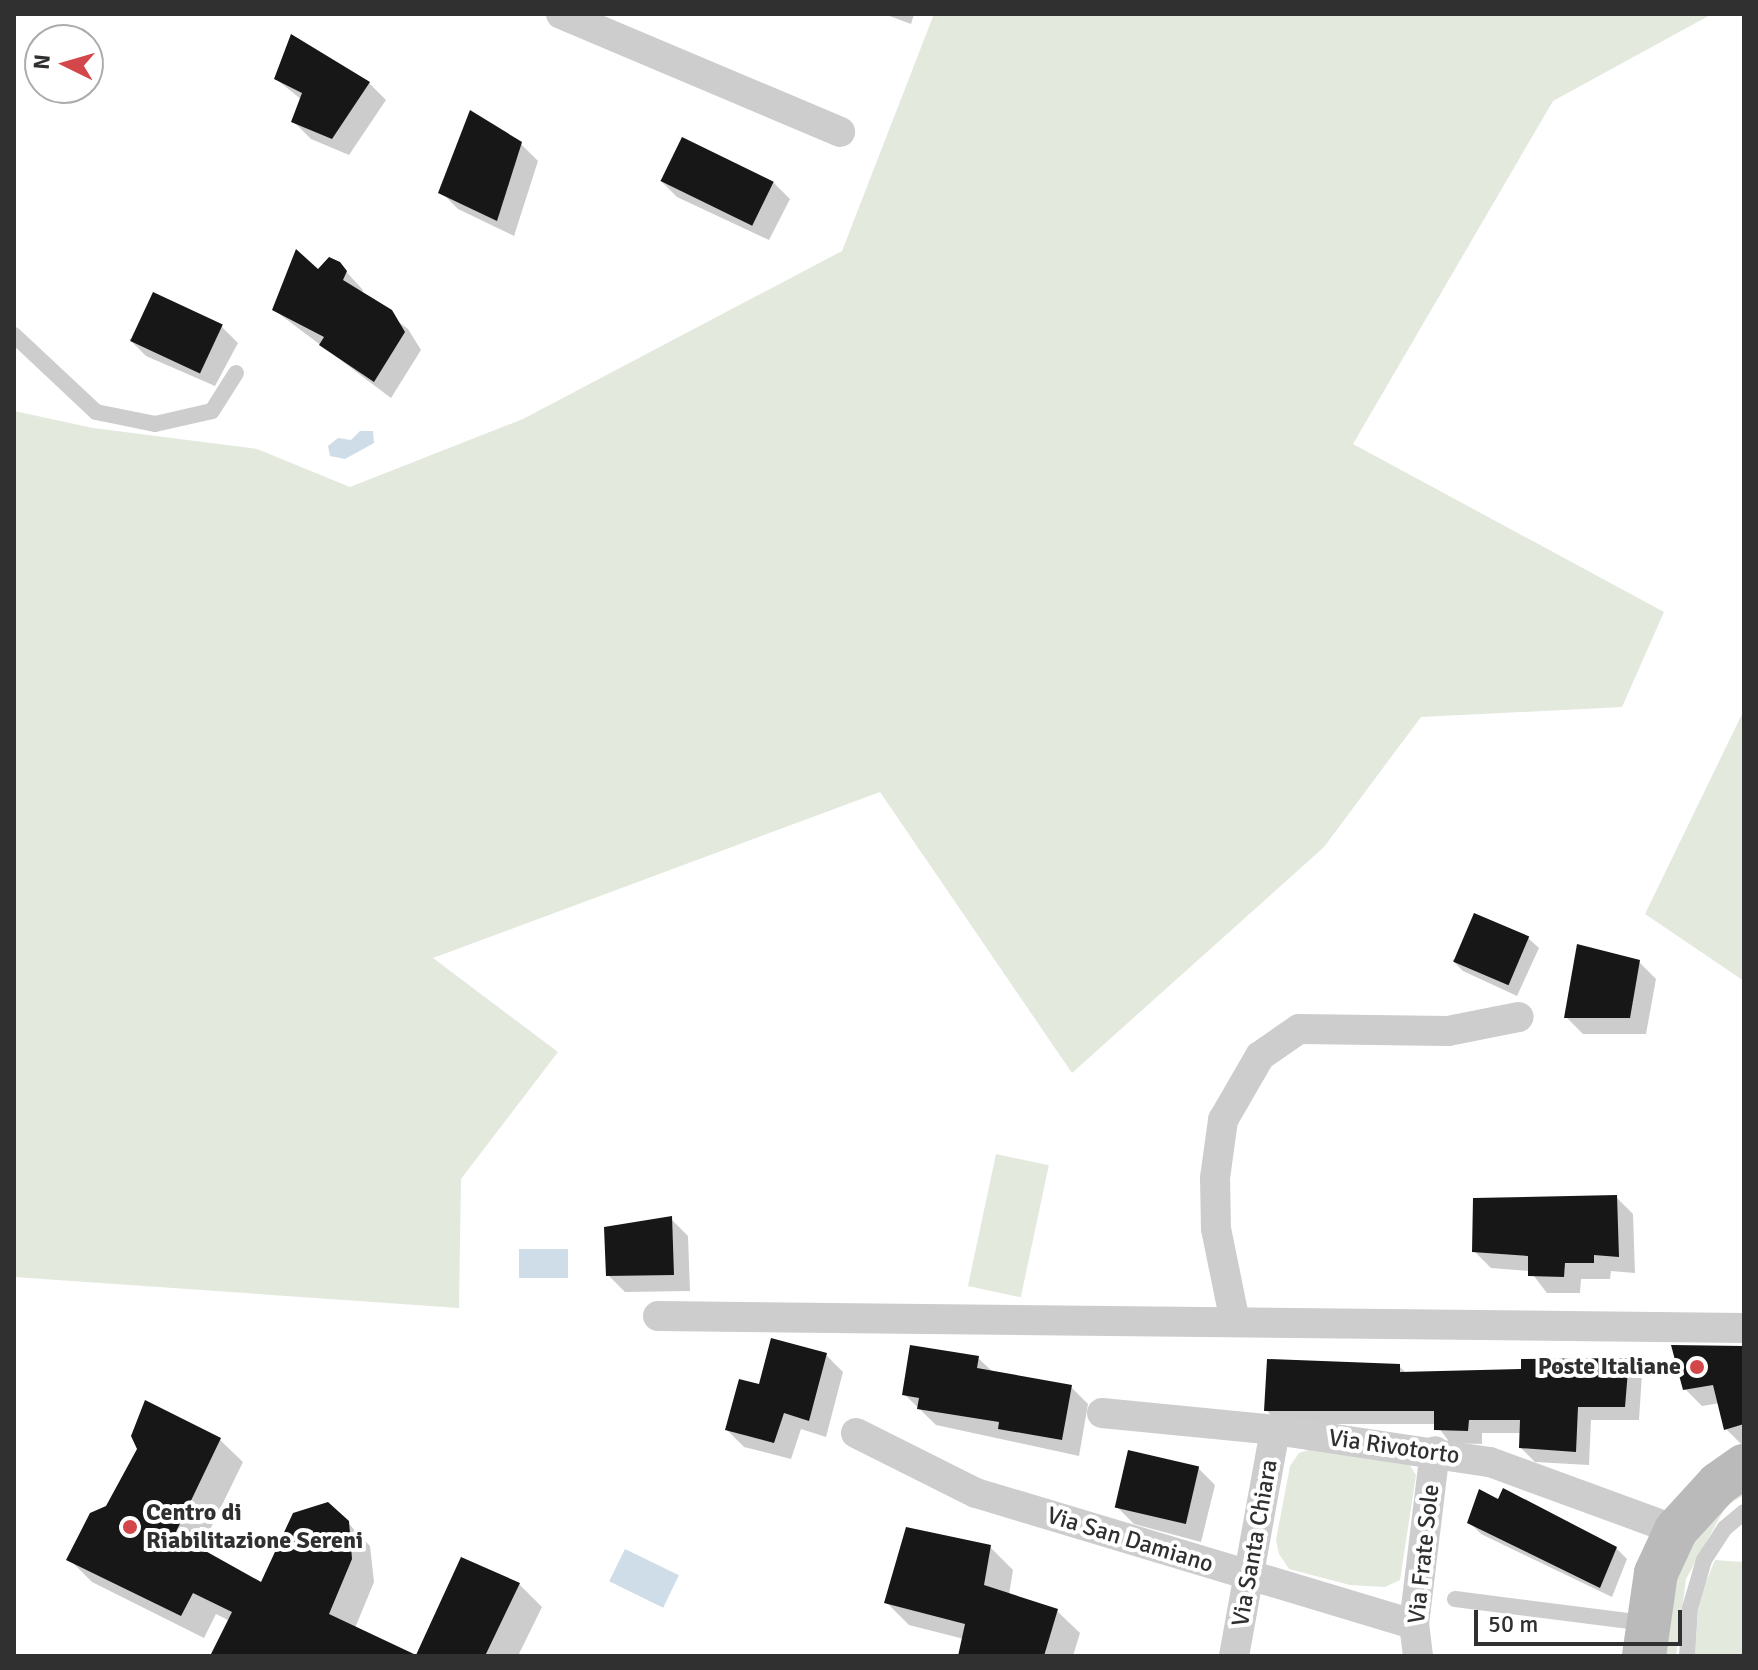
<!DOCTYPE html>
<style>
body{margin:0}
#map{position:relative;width:1758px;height:1670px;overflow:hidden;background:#fff;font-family:Signika,sans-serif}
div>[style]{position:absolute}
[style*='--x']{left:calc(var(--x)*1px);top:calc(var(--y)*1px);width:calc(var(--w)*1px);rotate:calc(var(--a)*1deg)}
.green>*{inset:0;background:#e3e9dd;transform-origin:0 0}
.water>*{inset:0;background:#cfdde9;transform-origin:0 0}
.shadow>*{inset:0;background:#0003}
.building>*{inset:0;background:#171717;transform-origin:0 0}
.service>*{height:16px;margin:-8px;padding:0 8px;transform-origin:8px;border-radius:8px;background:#cdcdcd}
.minor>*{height:30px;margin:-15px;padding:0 15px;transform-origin:15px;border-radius:15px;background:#cdcdcd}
.secondary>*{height:44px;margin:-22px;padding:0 22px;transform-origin:22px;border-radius:22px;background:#bababa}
.dots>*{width:22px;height:22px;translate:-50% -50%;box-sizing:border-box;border:4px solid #fff;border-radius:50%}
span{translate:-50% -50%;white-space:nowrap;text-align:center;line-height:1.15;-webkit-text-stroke:8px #fff;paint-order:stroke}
.poi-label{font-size:24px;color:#303030;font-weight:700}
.right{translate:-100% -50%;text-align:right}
.left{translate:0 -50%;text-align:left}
.street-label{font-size:24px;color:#303030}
.frame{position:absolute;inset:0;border:16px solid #303030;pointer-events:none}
.north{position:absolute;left:24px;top:24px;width:80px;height:80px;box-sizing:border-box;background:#fff;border:2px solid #acacac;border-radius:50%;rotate:275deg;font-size:22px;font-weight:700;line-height:32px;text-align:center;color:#303030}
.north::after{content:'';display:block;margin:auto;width:28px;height:36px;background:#d3474a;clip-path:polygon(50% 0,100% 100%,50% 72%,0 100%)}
.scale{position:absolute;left:1474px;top:1610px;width:208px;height:36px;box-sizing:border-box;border:4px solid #303030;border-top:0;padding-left:10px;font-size:24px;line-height:28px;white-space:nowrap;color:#303030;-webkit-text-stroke:6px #fff;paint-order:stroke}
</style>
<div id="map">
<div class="green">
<i style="clip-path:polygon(934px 14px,1712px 14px,1553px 101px,1353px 444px,1664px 612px,1622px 707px,1421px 717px,1324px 847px,1072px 1073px,880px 792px,433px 958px,558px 1052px,461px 1179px,459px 1308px,14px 1277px,14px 411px,93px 428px,257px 449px,350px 487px,523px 419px,842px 251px)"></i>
<i style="clip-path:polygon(1744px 710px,1744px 981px,1645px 914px)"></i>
<i style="left:996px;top:1154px;width:54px;height:135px;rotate:12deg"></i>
<i style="clip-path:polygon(1318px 1447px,1406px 1459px,1416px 1475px,1400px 1580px,1385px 1587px,1350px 1585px,1289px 1569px,1279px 1554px,1276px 1540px,1290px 1466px,1299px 1453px)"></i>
<i style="clip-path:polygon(1744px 1481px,1744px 1495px,1726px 1506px,1686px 1579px,1676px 1656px,1661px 1656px,1682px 1549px)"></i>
<i style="clip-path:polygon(1715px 1560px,1744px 1562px,1744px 1656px,1695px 1656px,1699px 1599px)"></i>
</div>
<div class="water">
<i style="clip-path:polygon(360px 431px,373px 431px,374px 443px,345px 459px,330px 456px,328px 446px,338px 438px,351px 440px)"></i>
<i style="left:519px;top:1249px;width:49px;height:29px"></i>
<i style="left:625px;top:1549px;width:60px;height:36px;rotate:26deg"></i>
</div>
<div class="shadow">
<i style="clip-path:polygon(884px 14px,914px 14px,911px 24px)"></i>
<i style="clip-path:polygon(276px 79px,369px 83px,386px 100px,349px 155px,311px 139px,294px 122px,302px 100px)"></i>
<i style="clip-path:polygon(521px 144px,538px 161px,514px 236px,458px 209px,441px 192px)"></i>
<i style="clip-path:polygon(660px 180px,773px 182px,790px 199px,769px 240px,677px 197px)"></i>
<i style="clip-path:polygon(339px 264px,363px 290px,361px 294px,408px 329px,421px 350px,391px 398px,274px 310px,318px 271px)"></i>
<i style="clip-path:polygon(221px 326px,238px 343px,215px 386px,146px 356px,129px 339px)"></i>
<i style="clip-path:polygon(1528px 938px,1539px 948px,1517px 996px,1463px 971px,1452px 960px)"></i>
<i style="clip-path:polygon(1639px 962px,1656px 979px,1646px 1034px,1583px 1034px,1566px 1017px)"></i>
<i style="clip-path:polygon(1616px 1197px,1633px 1214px,1635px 1273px,1611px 1271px,1610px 1279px,1581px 1279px,1580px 1293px,1547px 1293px,1530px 1271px,1491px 1268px,1474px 1251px)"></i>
<i style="clip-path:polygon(671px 1219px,688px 1236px,690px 1291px,625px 1292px,608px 1275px)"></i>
<i style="clip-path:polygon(1744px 1348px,1744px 1446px,1743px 1446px,1726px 1429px,1720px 1403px,1702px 1406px,1685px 1389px)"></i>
<i style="clip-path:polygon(826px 1355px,843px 1372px,826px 1437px,801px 1429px,791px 1459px,744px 1447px,727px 1430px,760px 1386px)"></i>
<i style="clip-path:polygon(978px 1358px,994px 1373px,1071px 1387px,1088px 1404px,1079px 1456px,936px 1425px,904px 1394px)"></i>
<i style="clip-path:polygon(1628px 1360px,1642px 1374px,1639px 1420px,1591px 1420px,1589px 1465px,1535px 1462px,1521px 1448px,1521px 1433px,1482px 1433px,1482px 1444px,1450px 1443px,1436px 1424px,1280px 1424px,1266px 1410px,1399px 1366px,1407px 1374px,1523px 1371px)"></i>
<i style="clip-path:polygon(220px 1440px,243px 1462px,200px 1550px,262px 1584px,347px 1522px,370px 1546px,374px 1582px,355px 1628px,413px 1656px,212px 1656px,230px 1621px,216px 1614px,204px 1638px,92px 1582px,69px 1559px,108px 1508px)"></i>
<i style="clip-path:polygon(1198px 1468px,1215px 1485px,1201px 1542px,1134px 1524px,1117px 1507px)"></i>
<i style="clip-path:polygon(1469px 1522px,1616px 1548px,1627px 1559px,1612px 1597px,1481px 1534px)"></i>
<i style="clip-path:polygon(990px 1547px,1013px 1570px,1009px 1595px,1057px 1611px,1080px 1633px,1073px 1656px,960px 1656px,964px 1639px,909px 1625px,887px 1603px)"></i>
<i style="clip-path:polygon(519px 1584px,542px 1607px,518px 1656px,417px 1656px)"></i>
</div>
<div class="building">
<i style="clip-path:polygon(291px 34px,370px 82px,332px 139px,291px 122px,302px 93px,274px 79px)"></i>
<i style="clip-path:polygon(470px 110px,522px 142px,497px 221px,438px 193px)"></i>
<i style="left:682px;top:137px;width:102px;height:49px;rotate:26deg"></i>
<i style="clip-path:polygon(296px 249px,318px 269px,329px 257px,340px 262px,347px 271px,343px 280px,392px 310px,405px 332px,374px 382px,319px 345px,324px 337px,272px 310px)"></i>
<i style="left:153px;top:292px;width:77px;height:54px;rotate:25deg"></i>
<i style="left:1474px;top:913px;width:60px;height:53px;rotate:23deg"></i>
<i style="clip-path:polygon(1577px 944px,1640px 960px,1630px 1018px,1564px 1018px)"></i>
<i style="clip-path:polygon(1617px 1195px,1619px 1257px,1594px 1255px,1594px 1263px,1565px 1263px,1564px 1277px,1528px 1276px,1528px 1256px,1472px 1252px,1473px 1198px)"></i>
<i style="clip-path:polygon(672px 1216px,674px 1275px,606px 1276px,604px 1227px)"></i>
<i style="clip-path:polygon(771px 1338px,827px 1353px,809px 1421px,784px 1413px,774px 1443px,725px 1430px,739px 1379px,759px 1384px)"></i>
<i style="clip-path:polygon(910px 1345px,979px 1356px,977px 1368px,1072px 1385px,1062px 1440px,998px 1429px,999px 1422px,917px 1409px,919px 1398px,902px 1395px)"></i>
<i style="clip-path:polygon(1671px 1345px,1744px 1346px,1744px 1424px,1724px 1430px,1713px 1385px,1683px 1390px)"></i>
<i style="clip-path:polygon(1629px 1358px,1625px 1407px,1578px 1407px,1576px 1452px,1519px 1448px,1520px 1420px,1469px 1420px,1468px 1431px,1434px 1430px,1434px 1411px,1264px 1411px,1267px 1359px,1400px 1364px,1400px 1372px,1521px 1369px,1521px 1359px)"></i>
<i style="clip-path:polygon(145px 1400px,221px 1438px,175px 1534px,261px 1582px,293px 1513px,328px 1502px,349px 1521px,352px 1559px,329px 1614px,416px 1655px,461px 1557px,520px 1583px,485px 1656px,210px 1656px,232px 1612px,193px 1593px,181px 1616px,66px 1560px,90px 1513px,106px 1506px,137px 1449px,131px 1436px)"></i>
<i style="left:1128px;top:1450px;width:73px;height:59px;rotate:13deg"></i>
<i style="clip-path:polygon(1503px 1488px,1617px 1547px,1600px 1588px,1467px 1523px,1479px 1489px,1498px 1499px)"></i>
<i style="clip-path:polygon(906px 1527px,991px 1545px,984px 1585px,1058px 1609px,1044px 1656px,958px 1656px,965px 1624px,884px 1603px)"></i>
</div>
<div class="service">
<i style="--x:14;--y:335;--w:112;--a:43.2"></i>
<i style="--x:96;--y:412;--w:60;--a:11.5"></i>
<i style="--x:155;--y:424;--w:58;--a:-12.8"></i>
<i style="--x:212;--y:411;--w:45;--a:-57.7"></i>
<i style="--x:1455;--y:1599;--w:192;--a:7.2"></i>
<i style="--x:1687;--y:1656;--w:48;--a:-86.4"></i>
<i style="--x:1690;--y:1608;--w:50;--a:-73.7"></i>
<i style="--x:1704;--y:1560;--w:38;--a:-57"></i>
<i style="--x:1725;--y:1528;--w:25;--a:-40"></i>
</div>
<div class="minor">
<i style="--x:561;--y:14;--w:303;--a:22.9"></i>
<i style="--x:658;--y:1316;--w:1086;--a:0.63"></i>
<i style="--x:1235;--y:1322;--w:95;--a:-101.5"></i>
<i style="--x:1216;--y:1229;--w:51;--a:-91.1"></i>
<i style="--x:1215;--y:1178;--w:59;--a:-82.1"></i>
<i style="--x:1223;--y:1120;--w:74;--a:-60"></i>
<i style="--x:1260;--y:1056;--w:47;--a:-34.7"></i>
<i style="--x:1299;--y:1029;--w:149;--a:0.8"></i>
<i style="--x:1448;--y:1031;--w:72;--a:-11.2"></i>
<i style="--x:1102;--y:1413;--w:174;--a:5.6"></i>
<i style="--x:1275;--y:1430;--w:217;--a:8.5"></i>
<i style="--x:1490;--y:1462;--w:198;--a:20.1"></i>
<i style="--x:856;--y:1433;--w:134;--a:26.6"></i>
<i style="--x:976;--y:1493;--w:457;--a:16.7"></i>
<i style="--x:1234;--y:1656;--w:230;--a:-79.7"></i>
<i style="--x:1418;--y:1656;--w:32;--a:-97"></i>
<i style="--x:1414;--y:1624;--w:174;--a:-83.1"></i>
</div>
<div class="secondary">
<i style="--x:1644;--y:1656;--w:84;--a:-81.8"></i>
<i style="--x:1656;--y:1573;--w:47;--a:-65.1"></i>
<i style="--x:1676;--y:1530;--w:62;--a:-47.6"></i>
<i style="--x:1718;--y:1484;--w:32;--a:-35"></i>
</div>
<div class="dots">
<i style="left:1697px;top:1367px;background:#d3474a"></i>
<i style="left:130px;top:1527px;background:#d3474a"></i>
</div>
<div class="poi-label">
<span class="right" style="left:1681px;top:1367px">Poste Italiane</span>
<span class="left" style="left:146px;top:1527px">Centro di<br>Riabilitazione Sereni</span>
</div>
<div class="street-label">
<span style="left:1394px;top:1447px;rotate:8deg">Via Rivotorto</span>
<span style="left:1130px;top:1540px;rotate:17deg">Via San Damiano</span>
<span style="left:1255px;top:1543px;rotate:-80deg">Via Santa Chiara</span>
<span style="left:1424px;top:1554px;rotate:-84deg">Via Frate Sole</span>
</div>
<div class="frame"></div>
<div class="north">N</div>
<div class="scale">50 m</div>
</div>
